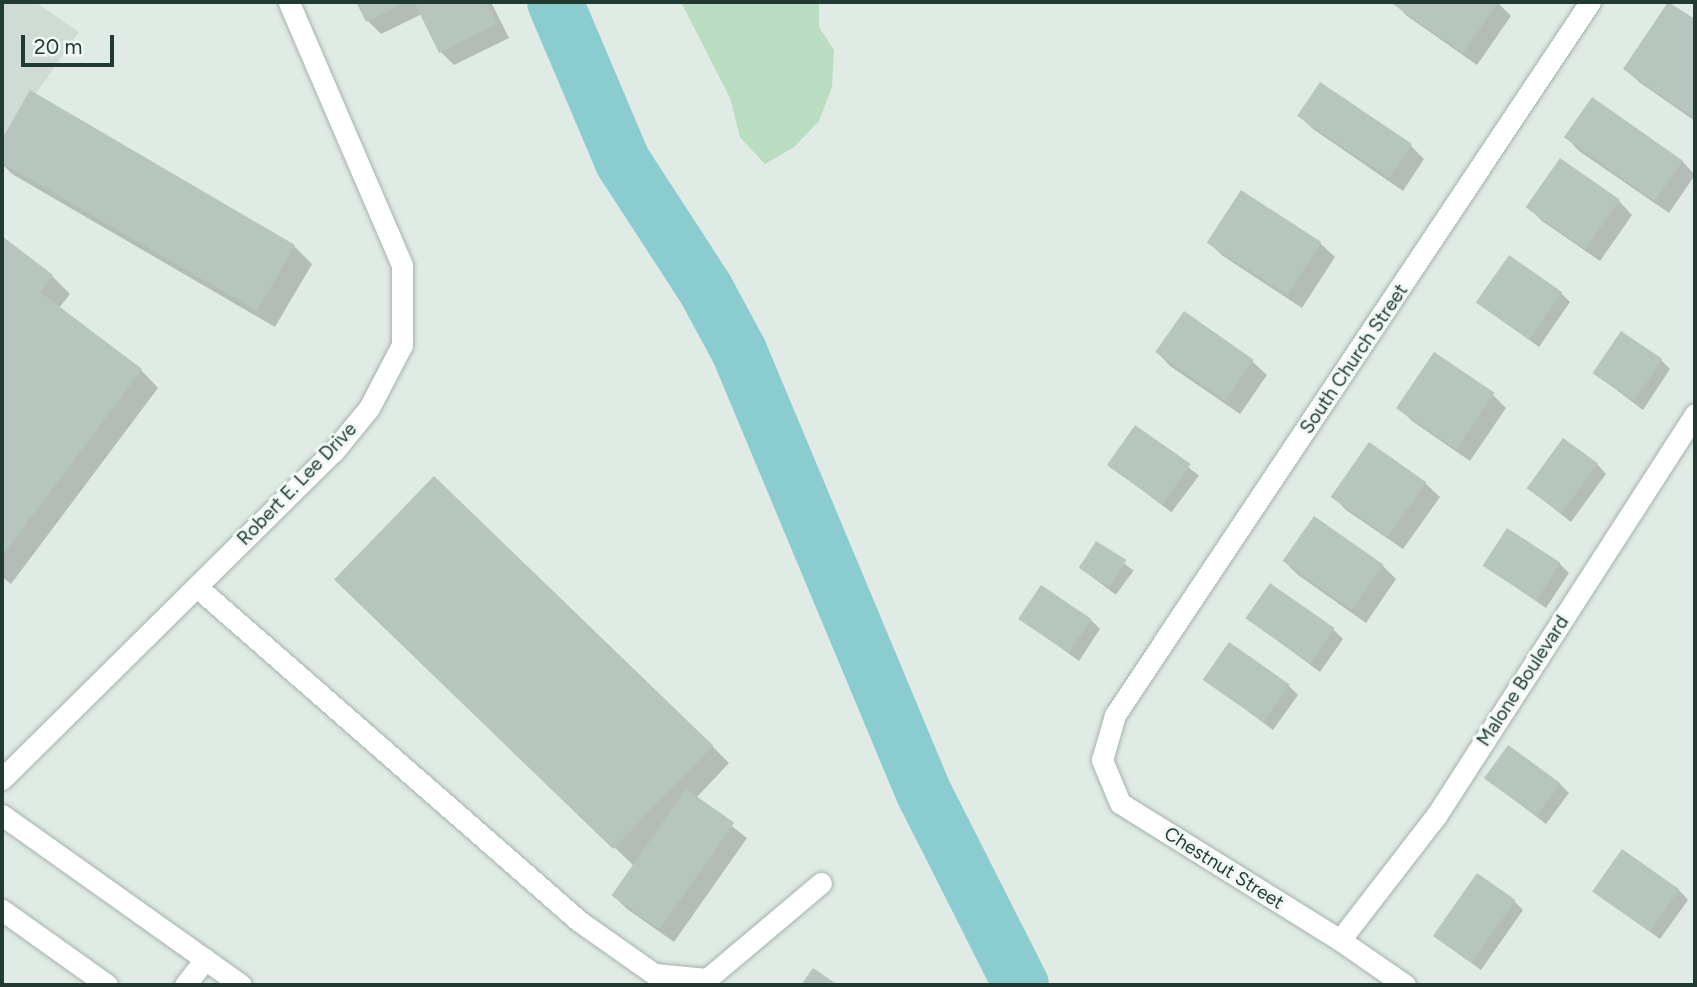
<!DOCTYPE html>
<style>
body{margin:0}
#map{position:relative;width:1697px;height:987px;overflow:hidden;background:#e1ebe5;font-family:Figtree,sans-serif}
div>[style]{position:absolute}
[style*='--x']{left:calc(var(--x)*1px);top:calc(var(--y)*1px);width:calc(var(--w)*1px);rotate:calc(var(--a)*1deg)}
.built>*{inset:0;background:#cfdbd4}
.green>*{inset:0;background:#badcc0}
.shadow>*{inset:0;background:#0003;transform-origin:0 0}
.river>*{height:56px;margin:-28px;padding:0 28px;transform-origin:28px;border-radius:28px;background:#8acccf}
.building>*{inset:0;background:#b6c6be;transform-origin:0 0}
.roads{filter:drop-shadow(0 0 2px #a4b3ac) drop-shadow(0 0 2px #a4b3ac)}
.minor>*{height:21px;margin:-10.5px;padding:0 10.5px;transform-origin:10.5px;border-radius:10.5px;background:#fff}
span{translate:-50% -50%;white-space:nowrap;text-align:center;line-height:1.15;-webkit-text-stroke:6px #f1f8f4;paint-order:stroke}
.street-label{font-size:19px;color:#223b32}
.frame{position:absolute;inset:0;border:4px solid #223b32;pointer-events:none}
.scale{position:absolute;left:21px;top:35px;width:93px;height:32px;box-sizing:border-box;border:4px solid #223b32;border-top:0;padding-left:9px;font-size:21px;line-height:24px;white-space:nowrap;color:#223b32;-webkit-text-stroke:5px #f1f8f4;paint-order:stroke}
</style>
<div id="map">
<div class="built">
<i style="clip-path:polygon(2px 2px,35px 2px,79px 32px,2px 142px)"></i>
</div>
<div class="green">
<i style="clip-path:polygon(681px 2px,819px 2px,819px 27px,834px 50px,832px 87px,819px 121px,794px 147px,765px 164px,740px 137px,730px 98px)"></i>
</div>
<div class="shadow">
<i style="clip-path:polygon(358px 2px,491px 2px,509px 38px,454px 65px,441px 52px,422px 14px,381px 34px,368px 21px)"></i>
<i style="clip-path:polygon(1393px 2px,1497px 2px,1511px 16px,1477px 65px,1407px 16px)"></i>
<i style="clip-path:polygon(1669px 3px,1695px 21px,1695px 121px,1639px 82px,1625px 69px)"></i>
<i style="clip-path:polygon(31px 93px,294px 246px,312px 264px,275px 327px,12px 174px,2px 164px,2px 143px)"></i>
<i style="clip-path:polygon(1299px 116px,1410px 145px,1424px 159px,1403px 191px,1313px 129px)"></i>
<i style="clip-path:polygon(1566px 137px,1682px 161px,1695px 175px,1669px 213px,1579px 151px)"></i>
<i style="clip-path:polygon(1241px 193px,1321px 244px,1335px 257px,1302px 308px,1223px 256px,1209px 243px)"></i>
<i style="clip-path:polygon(1619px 201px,1632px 215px,1600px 261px,1542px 221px,1528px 207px)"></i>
<i style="clip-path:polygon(2px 239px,52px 276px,70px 294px,59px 308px,141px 370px,158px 388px,11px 584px,2px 577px)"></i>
<i style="clip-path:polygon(1561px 293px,1570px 302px,1539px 347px,1478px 302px)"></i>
<i style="clip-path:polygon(1184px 313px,1253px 362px,1267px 375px,1240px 414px,1170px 366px,1157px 352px)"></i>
<i style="clip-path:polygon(1661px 360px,1670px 369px,1643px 410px,1594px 373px)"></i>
<i style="clip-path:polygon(1493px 395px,1506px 408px,1470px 461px,1412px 421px,1398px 407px)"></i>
<i style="left:1136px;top:428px;width:79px;height:46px;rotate:37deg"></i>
<i style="clip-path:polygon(1369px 444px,1426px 484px,1440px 497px,1403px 549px,1346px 510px,1333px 496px)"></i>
<i style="clip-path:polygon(1597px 464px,1606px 474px,1571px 522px,1529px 489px)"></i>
<i style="left:1097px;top:543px;width:46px;height:30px;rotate:37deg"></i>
<i style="clip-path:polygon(1284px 561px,1383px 566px,1396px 579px,1366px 623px,1298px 575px)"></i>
<i style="clip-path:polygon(1560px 564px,1569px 573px,1546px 608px,1485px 566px)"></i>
<i style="clip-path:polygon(354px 597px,712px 746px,729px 763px,696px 798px,747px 838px,674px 942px,627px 909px,613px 895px,634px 866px)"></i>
<i style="clip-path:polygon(1247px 618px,1334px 630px,1343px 639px,1320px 672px)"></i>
<i style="clip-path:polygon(1021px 619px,1091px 620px,1100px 629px,1079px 661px)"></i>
<i style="clip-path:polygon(1205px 679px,1289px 686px,1298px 695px,1273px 730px)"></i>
<i style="clip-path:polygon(1486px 778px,1560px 784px,1569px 793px,1546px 824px)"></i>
<i style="clip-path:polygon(1679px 890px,1688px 900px,1660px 939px,1595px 891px)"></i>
<i style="clip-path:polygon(1514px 901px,1523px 910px,1481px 970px,1435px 936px)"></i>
</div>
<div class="river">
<i style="--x:555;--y:2;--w:174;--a:67"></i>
<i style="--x:623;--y:162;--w:153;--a:57"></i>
<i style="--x:706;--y:290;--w:69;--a:61.6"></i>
<i style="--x:739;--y:351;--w:481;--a:67.3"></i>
<i style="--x:925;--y:795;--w:213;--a:63.2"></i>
</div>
<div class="building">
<i style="clip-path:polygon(356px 2px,406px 2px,366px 22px)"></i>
<i style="clip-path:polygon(414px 2px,486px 2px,497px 24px,439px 53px)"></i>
<i style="clip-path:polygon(1390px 2px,1498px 2px,1463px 53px)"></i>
<i style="clip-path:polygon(1668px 2px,1695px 19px,1693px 117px,1623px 69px)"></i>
<i style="left:1320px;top:82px;width:111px;height:41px;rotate:34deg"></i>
<i style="clip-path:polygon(30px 90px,295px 245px,257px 311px,2px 163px,2px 139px)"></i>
<i style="left:1592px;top:97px;width:111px;height:49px;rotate:35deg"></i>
<i style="left:1560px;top:158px;width:73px;height:60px;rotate:35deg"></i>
<i style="left:1241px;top:190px;width:96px;height:63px;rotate:33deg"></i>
<i style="clip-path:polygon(2px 236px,53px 275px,40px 292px,142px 369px,2px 556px)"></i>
<i style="left:1509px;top:255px;width:65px;height:58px;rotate:35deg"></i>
<i style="left:1184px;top:311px;width:85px;height:50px;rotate:35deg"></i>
<i style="left:1621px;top:331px;width:50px;height:51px;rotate:34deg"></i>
<i style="left:1434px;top:352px;width:73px;height:68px;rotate:34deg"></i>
<i style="left:1135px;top:425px;width:68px;height:49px;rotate:35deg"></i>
<i style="left:1563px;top:438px;width:43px;height:62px;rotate:36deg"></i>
<i style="left:1369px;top:442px;width:70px;height:67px;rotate:35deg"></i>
<i style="left:434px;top:476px;width:388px;height:144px;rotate:44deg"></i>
<i style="left:1314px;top:516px;width:85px;height:55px;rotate:35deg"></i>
<i style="left:1507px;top:528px;width:64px;height:45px;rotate:33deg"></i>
<i style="left:1096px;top:541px;width:36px;height:32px;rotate:32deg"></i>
<i style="left:1270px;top:583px;width:79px;height:43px;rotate:35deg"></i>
<i style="left:1041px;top:585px;width:61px;height:41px;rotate:34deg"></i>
<i style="left:1229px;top:642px;width:74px;height:46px;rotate:35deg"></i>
<i style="left:1508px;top:745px;width:65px;height:41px;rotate:36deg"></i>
<i style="left:686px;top:789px;width:59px;height:130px;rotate:35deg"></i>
<i style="left:1622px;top:849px;width:70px;height:52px;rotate:35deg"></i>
<i style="left:1477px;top:873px;width:47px;height:77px;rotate:35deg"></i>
<i style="clip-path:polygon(813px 968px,838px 985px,801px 985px)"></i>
</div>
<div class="roads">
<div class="minor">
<i style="--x:197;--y:587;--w:507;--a:41.16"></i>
<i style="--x:579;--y:921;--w:92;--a:35.2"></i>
<i style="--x:654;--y:974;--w:53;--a:5.4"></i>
<i style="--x:707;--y:979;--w:149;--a:-40.1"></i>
<i style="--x:2;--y:779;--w:465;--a:-44.7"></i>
<i style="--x:333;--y:452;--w:57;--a:-50.7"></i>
<i style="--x:369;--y:408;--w:71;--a:-62.4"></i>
<i style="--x:402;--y:345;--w:80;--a:-90"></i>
<i style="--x:402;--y:265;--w:286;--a:-113.3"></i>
<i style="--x:2;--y:815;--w:293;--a:35.4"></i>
<i style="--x:2;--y:910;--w:129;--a:35.5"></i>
<i style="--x:1340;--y:940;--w:157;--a:-52.3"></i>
<i style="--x:1436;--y:816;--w:478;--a:-57.2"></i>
<i style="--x:185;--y:985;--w:33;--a:-52"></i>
<i style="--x:1405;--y:985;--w:79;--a:-145.3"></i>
<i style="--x:1340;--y:940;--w:259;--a:-148.1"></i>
<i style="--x:1120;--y:803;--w:47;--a:-112.7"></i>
<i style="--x:1102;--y:760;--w:47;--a:-73.9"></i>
<i style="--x:1115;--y:715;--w:857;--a:-56.33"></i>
</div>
</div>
<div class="street-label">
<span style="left:1354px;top:359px;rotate:-56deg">South Church Street</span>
<span style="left:297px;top:484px;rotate:-46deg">Robert E. Lee Drive</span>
<span style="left:1523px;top:681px;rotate:-57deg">Malone Boulevard</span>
<span style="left:1224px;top:868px;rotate:32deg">Chestnut Street</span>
</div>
<div class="frame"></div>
<div class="scale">20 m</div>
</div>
